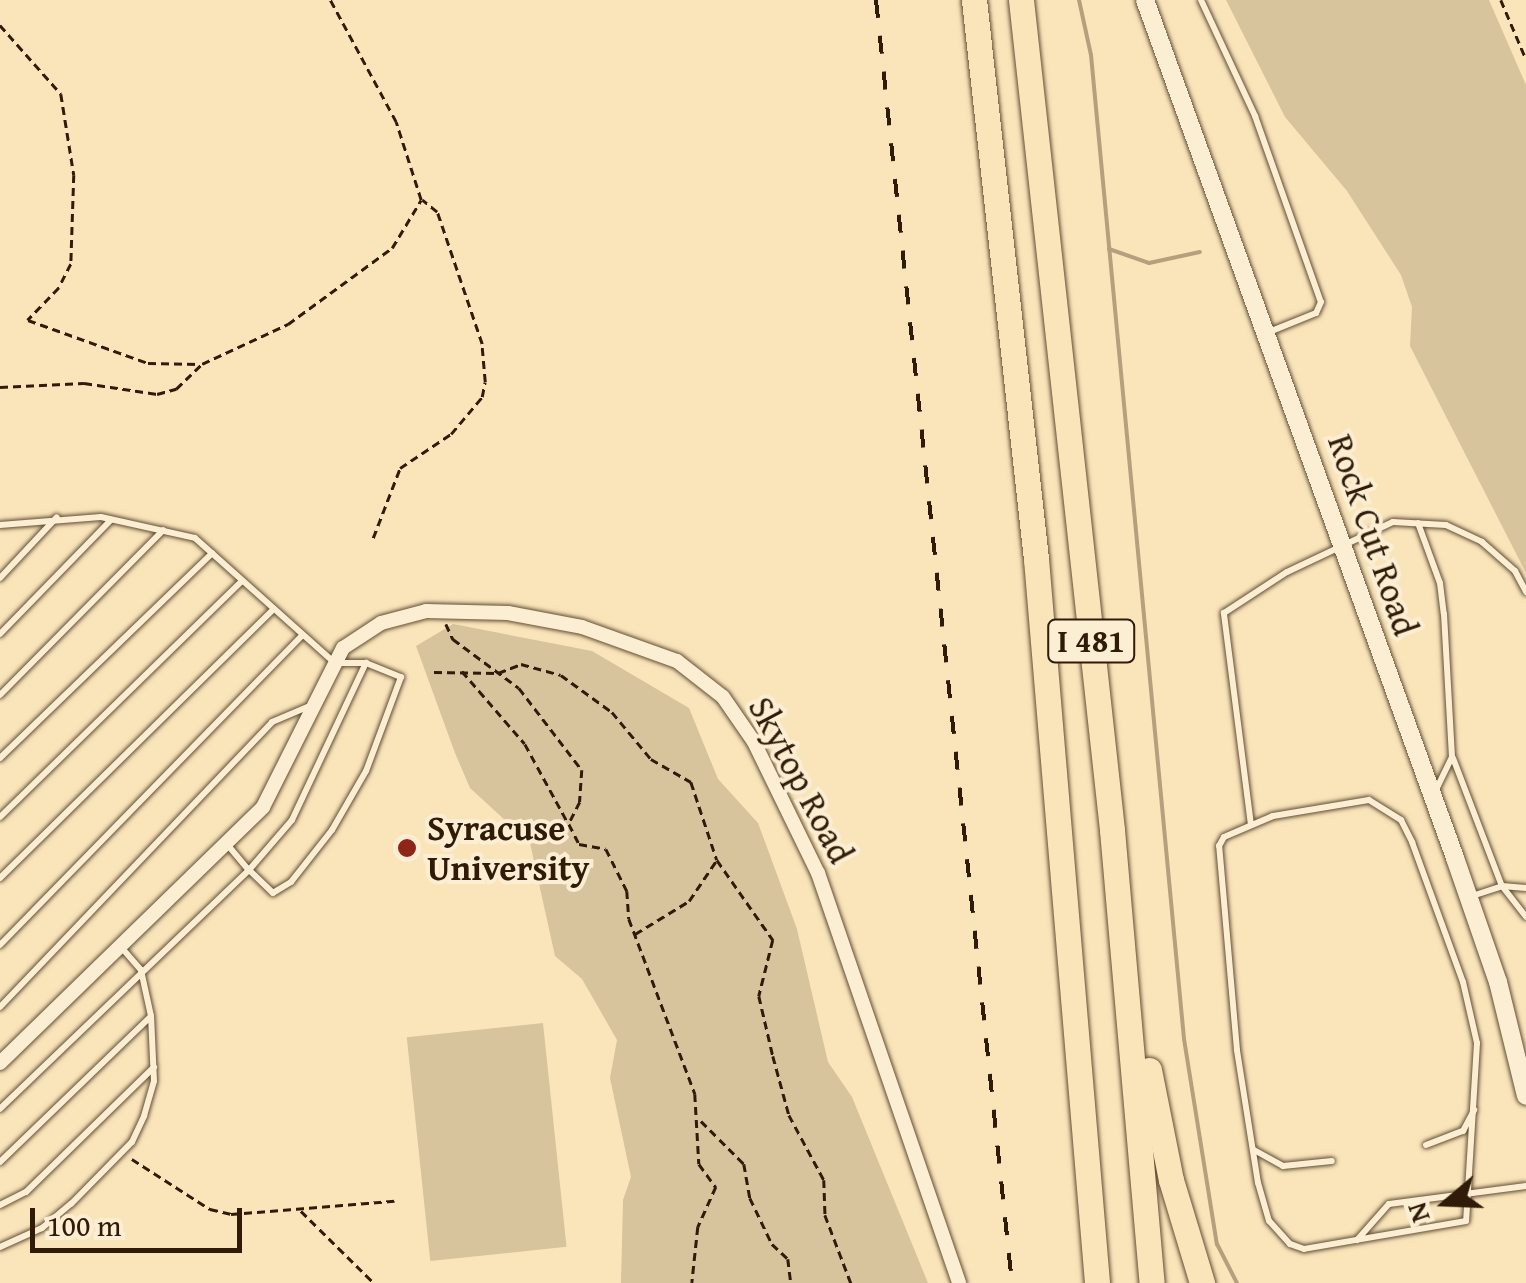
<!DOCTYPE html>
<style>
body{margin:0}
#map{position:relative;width:1526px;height:1283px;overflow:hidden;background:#fae5bb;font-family:"Gentium Book Plus",serif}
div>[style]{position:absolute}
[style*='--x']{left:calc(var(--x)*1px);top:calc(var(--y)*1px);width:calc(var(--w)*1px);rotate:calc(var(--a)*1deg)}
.green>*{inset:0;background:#d7c39c;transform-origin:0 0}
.stream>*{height:4px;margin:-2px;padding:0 2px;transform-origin:2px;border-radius:2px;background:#b5a07e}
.path>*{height:2.5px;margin-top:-1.25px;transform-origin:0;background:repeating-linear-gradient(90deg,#2f1b07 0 8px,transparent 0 13px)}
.roads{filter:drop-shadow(0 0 2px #624e34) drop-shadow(0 0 2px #624e34)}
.service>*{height:6px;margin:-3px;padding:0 3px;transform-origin:3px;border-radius:3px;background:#fceed3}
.minor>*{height:14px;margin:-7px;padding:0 7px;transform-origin:7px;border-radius:7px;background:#fceed3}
.tertiary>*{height:18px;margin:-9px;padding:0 9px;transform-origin:9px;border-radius:9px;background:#fceed3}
.motorway>*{height:25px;margin:-12.5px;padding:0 12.5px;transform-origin:12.5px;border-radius:12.5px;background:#fae5bb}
.rail>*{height:4px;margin-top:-2px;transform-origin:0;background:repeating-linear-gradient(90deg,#2f1b07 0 18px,transparent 0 36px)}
.dots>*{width:28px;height:28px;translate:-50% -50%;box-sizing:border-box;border:5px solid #fceed3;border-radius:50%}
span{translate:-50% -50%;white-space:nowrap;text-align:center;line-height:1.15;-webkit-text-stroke:8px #fceed3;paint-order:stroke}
.shield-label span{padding:2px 8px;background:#fceed3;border:2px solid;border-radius:8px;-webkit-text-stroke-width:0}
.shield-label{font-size:32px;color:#2f1b07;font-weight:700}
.street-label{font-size:35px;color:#2f1b07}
.poi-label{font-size:35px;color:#2f1b07;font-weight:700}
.left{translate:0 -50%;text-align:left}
.north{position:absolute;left:1396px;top:1153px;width:100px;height:100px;-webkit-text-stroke:8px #fceed3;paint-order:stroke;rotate:251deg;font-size:28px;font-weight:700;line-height:40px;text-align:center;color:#2f1b07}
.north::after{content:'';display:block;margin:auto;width:35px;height:45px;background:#2f1b07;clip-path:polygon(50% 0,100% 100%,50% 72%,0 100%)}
.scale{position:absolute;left:30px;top:1208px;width:212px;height:45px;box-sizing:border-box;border:5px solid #2f1b07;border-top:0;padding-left:12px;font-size:30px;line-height:35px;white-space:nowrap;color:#2f1b07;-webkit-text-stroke:8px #fceed3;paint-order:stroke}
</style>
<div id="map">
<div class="green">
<i style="clip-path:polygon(1226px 0,1489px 0,1526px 85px,1526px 573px,1410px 346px,1412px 307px,1401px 275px,1347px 191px,1285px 117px)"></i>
<i style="clip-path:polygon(453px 624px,592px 651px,689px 708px,718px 779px,758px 823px,797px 929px,828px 1062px,852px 1097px,928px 1283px,621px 1283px,623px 1200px,631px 1177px,610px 1078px,617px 1040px,582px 979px,555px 956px,530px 843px,470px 788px,455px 753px,416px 646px)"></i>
<i style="left:543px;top:1023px;width:225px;height:137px;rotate:84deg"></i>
</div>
<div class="stream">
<i style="--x:1079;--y:0;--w:56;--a:77.7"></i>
<i style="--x:1091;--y:55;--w:988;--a:84.6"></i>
<i style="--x:1184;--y:1039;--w:208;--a:80.9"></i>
<i style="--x:1217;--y:1244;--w:44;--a:62.9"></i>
<i style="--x:1109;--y:249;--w:42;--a:19.3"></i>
<i style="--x:1149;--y:263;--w:52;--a:-12.2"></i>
</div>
<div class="path">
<i style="--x:1501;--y:0;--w:64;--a:67"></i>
<i style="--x:0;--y:25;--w:92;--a:48.5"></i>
<i style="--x:61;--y:94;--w:82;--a:80.9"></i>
<i style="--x:74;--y:175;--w:89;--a:91.9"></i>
<i style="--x:71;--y:264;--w:27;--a:117"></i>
<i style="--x:59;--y:288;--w:45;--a:134.1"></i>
<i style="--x:28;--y:320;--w:127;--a:19.7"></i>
<i style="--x:148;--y:363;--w:52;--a:1.1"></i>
<i style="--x:0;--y:387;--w:84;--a:-2.7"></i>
<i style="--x:84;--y:383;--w:74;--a:8.6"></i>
<i style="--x:157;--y:394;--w:20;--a:-15"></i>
<i style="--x:176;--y:389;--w:36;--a:-44"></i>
<i style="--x:202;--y:364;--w:95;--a:-24.9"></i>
<i style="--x:288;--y:324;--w:129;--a:-36.2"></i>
<i style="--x:392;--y:248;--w:56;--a:-58.9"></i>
<i style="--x:421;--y:200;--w:82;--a:-107.8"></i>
<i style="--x:396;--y:122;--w:139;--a:-118.4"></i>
<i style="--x:373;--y:538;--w:75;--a:-68.9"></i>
<i style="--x:400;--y:468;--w:61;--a:-33.7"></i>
<i style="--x:451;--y:434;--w:48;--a:-50"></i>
<i style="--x:482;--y:397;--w:15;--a:-79"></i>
<i style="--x:485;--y:382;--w:38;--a:-95"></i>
<i style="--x:482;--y:344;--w:139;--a:-108.8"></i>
<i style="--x:437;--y:212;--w:19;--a:-141"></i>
<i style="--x:446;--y:624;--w:17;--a:65"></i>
<i style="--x:453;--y:639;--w:82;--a:36.6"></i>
<i style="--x:519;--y:688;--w:103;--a:52.5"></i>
<i style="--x:582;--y:770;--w:32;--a:94"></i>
<i style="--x:580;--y:802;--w:25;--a:117"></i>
<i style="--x:569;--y:824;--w:22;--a:63"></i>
<i style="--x:579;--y:844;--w:27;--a:10"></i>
<i style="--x:606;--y:849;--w:47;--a:63.4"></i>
<i style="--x:627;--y:891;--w:28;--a:86"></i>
<i style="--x:629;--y:919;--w:187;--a:69.3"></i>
<i style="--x:695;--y:1094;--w:70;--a:86.7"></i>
<i style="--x:699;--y:1164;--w:29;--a:54"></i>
<i style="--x:716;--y:1187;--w:44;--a:114.2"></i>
<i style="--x:698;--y:1227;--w:56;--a:96.1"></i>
<i style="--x:462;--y:671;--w:96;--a:49.2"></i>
<i style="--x:525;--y:744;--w:90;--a:61.4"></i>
<i style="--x:434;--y:672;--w:64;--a:0.9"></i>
<i style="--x:498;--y:673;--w:25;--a:-21"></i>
<i style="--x:521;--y:664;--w:41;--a:15.4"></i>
<i style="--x:561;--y:675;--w:63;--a:36"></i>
<i style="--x:612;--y:712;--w:61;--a:50.3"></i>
<i style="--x:651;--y:759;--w:46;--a:29.9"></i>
<i style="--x:691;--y:782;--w:82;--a:71.6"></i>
<i style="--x:717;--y:860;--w:98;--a:55"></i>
<i style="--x:773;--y:940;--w:58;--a:104"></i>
<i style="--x:759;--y:996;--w:62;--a:76.9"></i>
<i style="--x:773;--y:1056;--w:61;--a:74.8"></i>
<i style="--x:789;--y:1115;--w:74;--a:61.7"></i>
<i style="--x:824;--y:1180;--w:35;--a:88"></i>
<i style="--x:825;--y:1215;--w:73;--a:69.1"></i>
<i style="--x:635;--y:934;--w:63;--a:-31.4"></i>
<i style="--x:689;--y:901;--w:48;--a:-56"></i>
<i style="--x:701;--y:1121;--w:61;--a:45"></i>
<i style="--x:744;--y:1164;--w:35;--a:80"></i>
<i style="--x:750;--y:1198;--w:51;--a:64.4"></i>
<i style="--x:772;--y:1244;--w:22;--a:43"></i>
<i style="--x:788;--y:1259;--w:24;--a:83"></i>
<i style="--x:132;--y:1159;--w:93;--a:32.7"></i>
<i style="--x:210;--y:1209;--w:22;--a:13"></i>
<i style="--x:231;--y:1214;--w:164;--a:-4.6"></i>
<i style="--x:301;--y:1211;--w:103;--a:44.6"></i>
</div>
<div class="roads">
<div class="service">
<i style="--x:1201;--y:0;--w:128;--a:65"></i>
<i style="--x:1255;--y:116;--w:197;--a:70.5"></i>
<i style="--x:1321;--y:302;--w:12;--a:114"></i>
<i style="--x:1316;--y:313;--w:51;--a:158"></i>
<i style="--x:1418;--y:523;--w:64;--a:69.9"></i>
<i style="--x:1440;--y:583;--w:31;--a:83"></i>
<i style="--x:1444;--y:614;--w:143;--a:86.8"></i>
<i style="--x:1452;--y:757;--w:37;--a:116"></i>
<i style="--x:0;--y:525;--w:101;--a:-4.5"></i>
<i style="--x:101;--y:517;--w:96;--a:12.6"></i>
<i style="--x:195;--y:538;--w:188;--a:41.8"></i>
<i style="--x:335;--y:663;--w:31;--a:0"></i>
<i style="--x:366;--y:663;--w:38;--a:22"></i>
<i style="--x:401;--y:677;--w:100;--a:110.4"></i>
<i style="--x:366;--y:771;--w:68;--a:120"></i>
<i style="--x:332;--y:830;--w:66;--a:128.3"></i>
<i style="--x:291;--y:882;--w:21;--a:149"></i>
<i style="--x:273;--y:893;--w:33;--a:-136"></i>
<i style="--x:249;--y:870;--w:345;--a:136.2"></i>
<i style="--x:0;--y:578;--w:83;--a:-46.9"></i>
<i style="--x:0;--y:634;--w:159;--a:-45.8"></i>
<i style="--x:0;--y:695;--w:232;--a:-45.3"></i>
<i style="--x:0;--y:758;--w:295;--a:-44"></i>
<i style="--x:1453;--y:758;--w:137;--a:69.1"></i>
<i style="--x:1502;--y:886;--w:39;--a:52"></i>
<i style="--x:1369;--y:800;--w:38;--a:32"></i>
<i style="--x:1401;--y:820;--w:25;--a:63"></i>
<i style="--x:1412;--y:842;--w:149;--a:70"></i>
<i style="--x:1463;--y:982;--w:63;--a:77.1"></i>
<i style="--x:1477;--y:1043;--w:178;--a:93.5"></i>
<i style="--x:1466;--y:1221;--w:164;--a:170.2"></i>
<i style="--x:1304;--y:1249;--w:15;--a:-160"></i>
<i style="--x:1290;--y:1244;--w:31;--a:-132"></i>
<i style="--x:1269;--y:1221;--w:40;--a:-106"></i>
<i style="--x:1258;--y:1183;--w:135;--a:-99"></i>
<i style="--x:1237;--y:1050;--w:205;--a:-95"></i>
<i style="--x:1219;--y:846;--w:10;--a:-61"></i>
<i style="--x:1224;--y:837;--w:53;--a:-23.2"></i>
<i style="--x:1273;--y:816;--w:97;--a:-9.5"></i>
<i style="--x:0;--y:817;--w:338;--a:-44.3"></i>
<i style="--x:1251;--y:825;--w:214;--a:-97.3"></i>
<i style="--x:1224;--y:613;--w:75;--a:-33.1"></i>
<i style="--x:1287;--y:572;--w:117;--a:-25.3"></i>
<i style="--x:1393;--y:522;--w:53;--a:3.2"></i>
<i style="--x:1446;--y:525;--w:40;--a:25"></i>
<i style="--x:1482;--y:542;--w:44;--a:41.3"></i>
<i style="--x:1515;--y:571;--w:24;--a:62"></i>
<i style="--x:226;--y:843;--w:35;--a:50"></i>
<i style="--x:249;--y:870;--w:66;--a:-49.3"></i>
<i style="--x:292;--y:820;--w:174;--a:-64.8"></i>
<i style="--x:0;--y:878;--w:384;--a:-44.5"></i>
<i style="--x:1469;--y:897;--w:35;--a:-18"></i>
<i style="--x:1502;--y:886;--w:24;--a:5"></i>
<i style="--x:0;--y:945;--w:433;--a:-45.7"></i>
<i style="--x:0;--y:1007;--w:394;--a:-46.3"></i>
<i style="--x:272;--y:722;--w:39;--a:-23"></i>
<i style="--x:1426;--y:1145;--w:40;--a:-21"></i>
<i style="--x:1463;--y:1131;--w:24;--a:-62"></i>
<i style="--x:1254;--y:1150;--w:33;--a:29"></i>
<i style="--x:1283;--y:1166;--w:49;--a:-5.8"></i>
<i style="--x:0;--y:1162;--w:209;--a:-44"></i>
<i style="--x:0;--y:1205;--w:29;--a:-27"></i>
<i style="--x:26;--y:1192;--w:179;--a:-44.3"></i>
<i style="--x:1357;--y:1240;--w:48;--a:-48.4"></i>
<i style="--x:1389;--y:1204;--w:138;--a:-7.5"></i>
<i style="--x:0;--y:1247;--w:46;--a:-24.3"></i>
<i style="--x:42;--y:1228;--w:38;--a:-40"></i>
<i style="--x:71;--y:1204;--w:87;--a:-45.5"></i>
<i style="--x:132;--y:1142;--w:29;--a:-65"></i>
<i style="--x:144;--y:1116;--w:36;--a:-74"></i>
<i style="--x:154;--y:1081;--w:65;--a:-92.6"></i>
<i style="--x:151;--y:1016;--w:47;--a:-102.3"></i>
<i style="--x:141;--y:970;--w:30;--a:-131"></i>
</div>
<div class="minor">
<i style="--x:0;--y:1063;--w:367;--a:-44.2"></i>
<i style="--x:263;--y:807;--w:178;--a:-63.3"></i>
<i style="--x:343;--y:648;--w:45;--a:-33.3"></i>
<i style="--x:381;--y:623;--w:47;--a:-14.9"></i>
<i style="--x:426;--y:611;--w:82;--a:1.4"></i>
<i style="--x:508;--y:613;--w:75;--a:10.7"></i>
<i style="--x:582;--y:627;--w:101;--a:19.7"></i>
<i style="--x:677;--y:661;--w:58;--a:38"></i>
<i style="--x:723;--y:697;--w:55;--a:55.4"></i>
<i style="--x:754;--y:742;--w:146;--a:64"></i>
<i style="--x:818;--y:873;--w:434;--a:71"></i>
</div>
<div class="tertiary">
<i style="--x:1145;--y:0;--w:912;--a:70.13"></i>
<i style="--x:1455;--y:858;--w:131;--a:70.9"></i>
<i style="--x:1498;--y:982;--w:117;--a:76.2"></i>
</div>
<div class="motorway">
<i style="--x:974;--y:0;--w:562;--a:83.67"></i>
<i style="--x:1036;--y:559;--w:727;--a:85.18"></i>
<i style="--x:1021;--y:0;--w:835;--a:83.74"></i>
<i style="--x:1112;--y:830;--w:455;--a:85"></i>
<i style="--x:1149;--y:1070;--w:112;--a:78.7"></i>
<i style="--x:1171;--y:1180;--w:108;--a:73.2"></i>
</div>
</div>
<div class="rail">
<i style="--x:876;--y:0;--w:1290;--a:83.95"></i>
</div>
<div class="dots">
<i style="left:407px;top:848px;background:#8f2418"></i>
</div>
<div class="shield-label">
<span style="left:1091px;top:641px">I 481</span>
</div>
<div class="street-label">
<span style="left:1373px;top:535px;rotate:71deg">Rock Cut Road</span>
<span style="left:801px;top:780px;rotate:62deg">Skytop Road</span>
</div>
<div class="poi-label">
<span class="left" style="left:427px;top:848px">Syracuse<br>University</span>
</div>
<div class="north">N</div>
<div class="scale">100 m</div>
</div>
